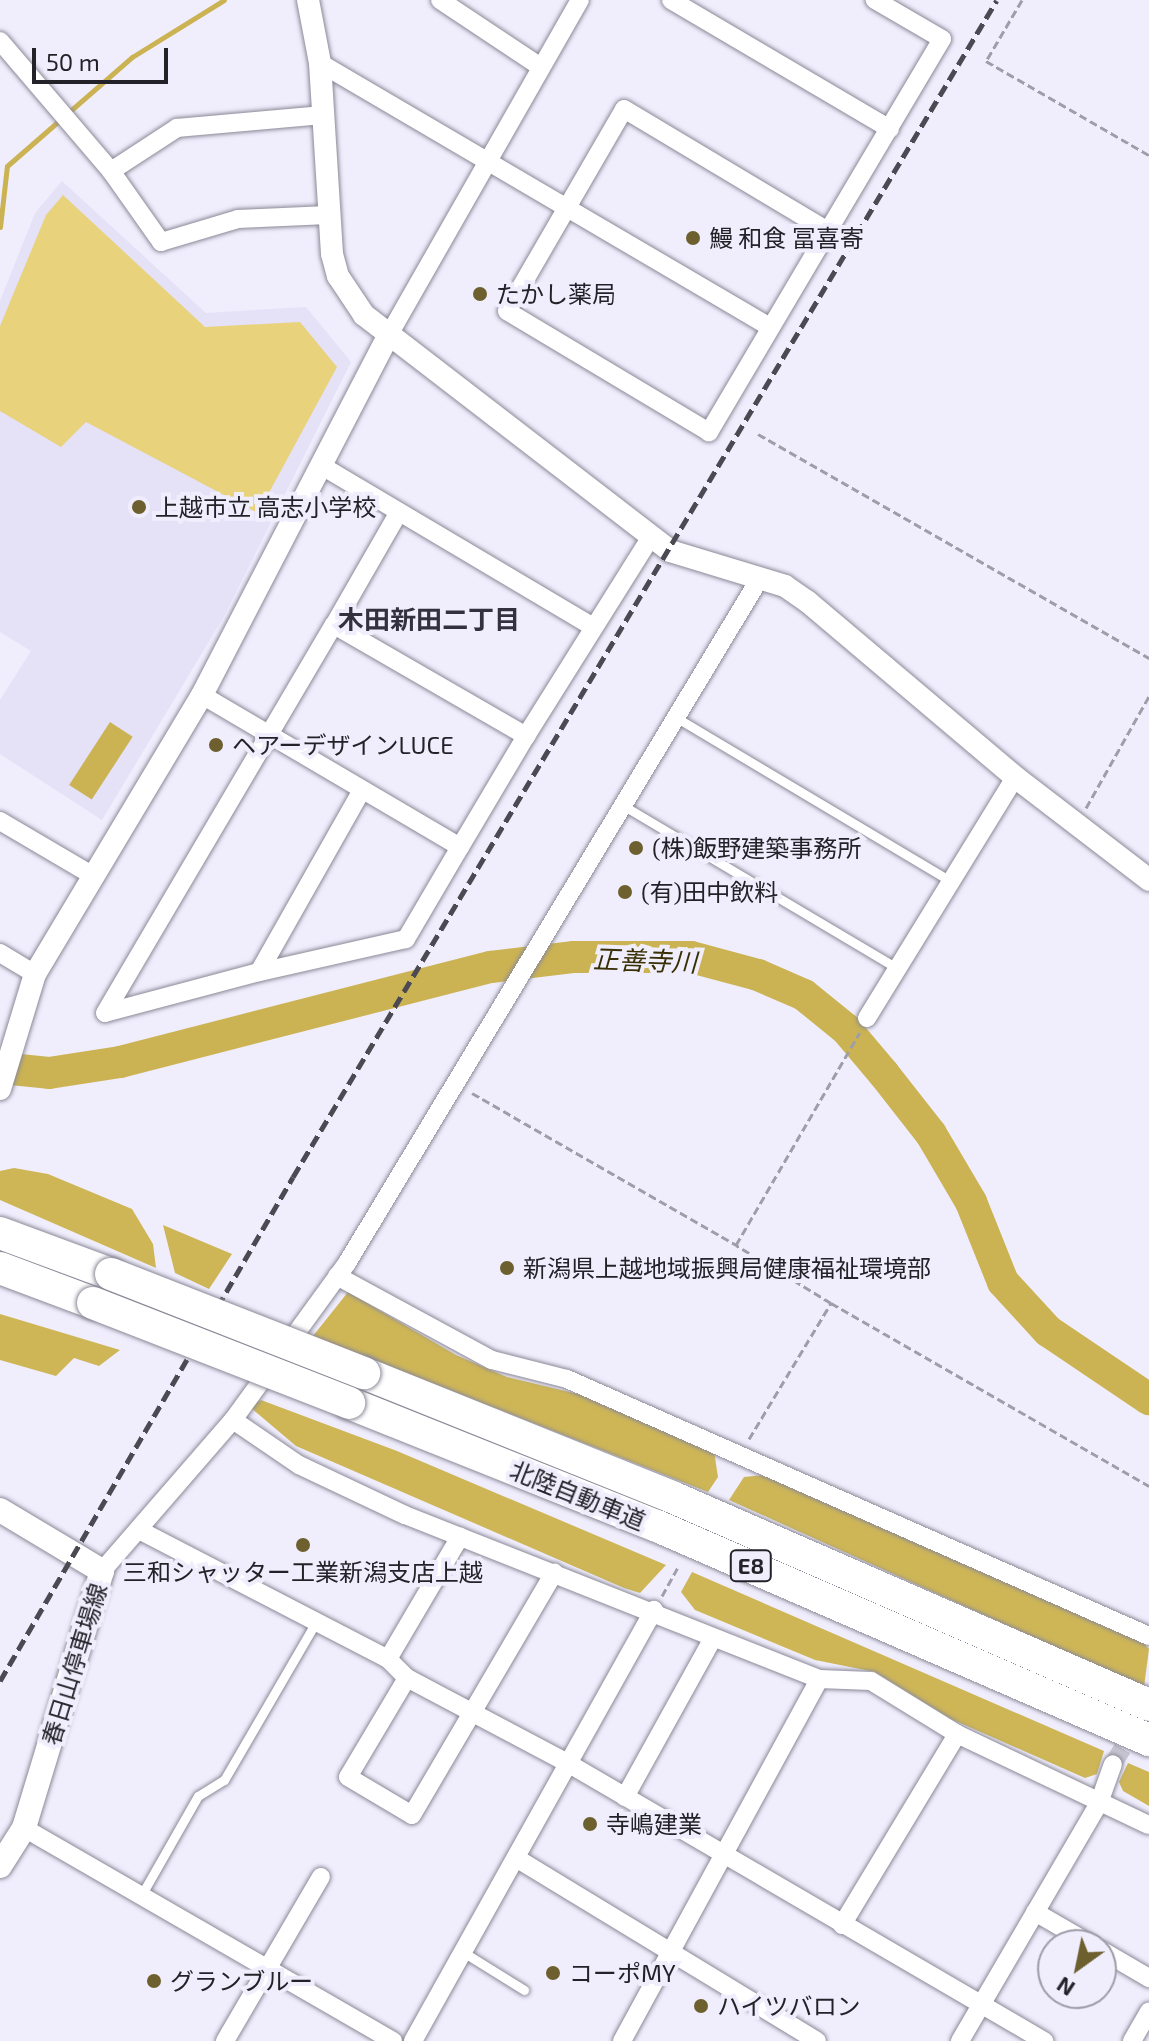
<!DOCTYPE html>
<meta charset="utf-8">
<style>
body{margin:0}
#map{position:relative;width:1149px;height:2041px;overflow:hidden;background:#f0eefd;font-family:"Exo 2","Noto Sans JP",sans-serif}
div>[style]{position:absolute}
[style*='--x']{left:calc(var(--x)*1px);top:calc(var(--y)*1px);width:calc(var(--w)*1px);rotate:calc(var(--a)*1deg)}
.built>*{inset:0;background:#e5e1f7}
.green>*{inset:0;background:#e8d27b}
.forest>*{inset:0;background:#ceb657}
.water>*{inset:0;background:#cbb353;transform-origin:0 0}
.stream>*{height:5px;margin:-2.5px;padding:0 2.5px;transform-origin:2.5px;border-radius:2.5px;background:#cbb353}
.river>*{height:32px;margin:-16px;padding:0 16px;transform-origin:16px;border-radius:16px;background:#cbb353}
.minor-tunnel>*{height:18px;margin-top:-9px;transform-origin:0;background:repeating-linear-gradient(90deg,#c7c5d2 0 18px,transparent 0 27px)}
.path>*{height:3px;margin-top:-1.5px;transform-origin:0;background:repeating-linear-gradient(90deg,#9e9da8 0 8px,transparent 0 12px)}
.roads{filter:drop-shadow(0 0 2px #8b8997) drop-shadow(0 0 2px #8b8997)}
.service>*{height:9px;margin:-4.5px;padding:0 4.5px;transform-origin:4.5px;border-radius:4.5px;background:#fff}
.minor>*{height:18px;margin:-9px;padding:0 9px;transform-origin:9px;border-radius:9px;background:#fff}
.tertiary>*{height:22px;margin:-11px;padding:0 11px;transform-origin:11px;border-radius:11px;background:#fff}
.secondary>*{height:24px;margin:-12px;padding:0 12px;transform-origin:12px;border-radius:12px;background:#fff}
.motorway>*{height:32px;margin:-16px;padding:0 16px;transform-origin:16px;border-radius:16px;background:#fff}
.rail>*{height:5px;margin-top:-2.5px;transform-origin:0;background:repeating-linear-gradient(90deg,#4b4a52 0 12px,transparent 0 18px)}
.bridges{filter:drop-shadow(0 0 2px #8b8997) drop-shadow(0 0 2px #8b8997)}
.motorway-bridge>*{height:32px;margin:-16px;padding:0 16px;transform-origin:16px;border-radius:16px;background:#fff}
.dots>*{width:22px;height:22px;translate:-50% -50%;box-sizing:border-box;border:4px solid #f0eefd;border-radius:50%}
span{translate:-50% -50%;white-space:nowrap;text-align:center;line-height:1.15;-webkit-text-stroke:8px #f0eefd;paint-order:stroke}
.shield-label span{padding:2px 6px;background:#f0eefd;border:2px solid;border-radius:6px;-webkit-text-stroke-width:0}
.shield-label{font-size:22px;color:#232228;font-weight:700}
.poi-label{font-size:24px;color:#232228}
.left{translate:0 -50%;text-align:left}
.street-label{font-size:24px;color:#232228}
.neighbourhood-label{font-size:26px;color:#33313d;font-weight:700}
.water-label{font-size:26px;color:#392f04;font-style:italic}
.north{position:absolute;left:1037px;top:1929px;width:80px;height:80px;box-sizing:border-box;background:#f0eefd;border:2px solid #9e9ca8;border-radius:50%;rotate:213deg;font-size:22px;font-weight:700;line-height:32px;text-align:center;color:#232228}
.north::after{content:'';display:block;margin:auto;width:28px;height:36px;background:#6d602e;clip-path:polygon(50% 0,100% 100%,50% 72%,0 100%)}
.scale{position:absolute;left:32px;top:48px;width:136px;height:36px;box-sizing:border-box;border:4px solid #232228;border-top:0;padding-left:10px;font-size:24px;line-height:28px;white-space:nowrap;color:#232228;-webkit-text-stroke:6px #f0eefd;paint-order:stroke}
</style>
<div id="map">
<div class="built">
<i style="clip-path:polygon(62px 181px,206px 313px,306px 307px,351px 362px,223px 618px,102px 820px,0 754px,0 700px,31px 651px,0 632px,0 301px,35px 213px)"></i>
</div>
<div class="green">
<i style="clip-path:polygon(63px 195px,205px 327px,300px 322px,337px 367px,258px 513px,86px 422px,61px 447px,0 411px,0 326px,46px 215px)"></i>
</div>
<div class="forest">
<i style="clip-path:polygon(14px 1168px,48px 1174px,132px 1209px,153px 1244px,156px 1268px,0 1200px,0 1171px)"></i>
<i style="clip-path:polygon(163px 1225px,232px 1254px,209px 1289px,175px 1273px)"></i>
<i style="clip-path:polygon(348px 1292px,456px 1355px,507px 1377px,582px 1395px,714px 1451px,718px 1477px,708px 1492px,313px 1336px)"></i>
<i style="clip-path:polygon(0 1314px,120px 1350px,99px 1366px,74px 1358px,56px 1376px,0 1360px)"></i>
<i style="clip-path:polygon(261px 1400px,397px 1451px,666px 1565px,640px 1593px,624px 1588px,296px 1446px,250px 1407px)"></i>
<i style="clip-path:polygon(765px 1475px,1139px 1638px,1149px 1649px,1144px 1687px,729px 1500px,744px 1477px)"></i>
<i style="clip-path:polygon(692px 1572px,1104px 1751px,1097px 1774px,1085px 1778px,951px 1719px,875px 1672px,815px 1660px,695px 1610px,681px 1592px)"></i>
<i style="clip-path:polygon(1128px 1763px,1149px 1772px,1149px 1806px,1123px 1791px,1119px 1782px)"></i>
</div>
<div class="water">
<i style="left:110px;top:722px;width:27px;height:75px;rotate:33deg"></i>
</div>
<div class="stream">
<i style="--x:0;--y:227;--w:61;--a:-83.5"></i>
<i style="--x:7;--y:166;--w:166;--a:-41.1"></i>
<i style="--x:132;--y:57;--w:108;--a:-31.8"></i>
</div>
<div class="river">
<i style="--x:0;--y:1068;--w:49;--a:5.8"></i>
<i style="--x:49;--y:1073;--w:72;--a:-8.8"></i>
<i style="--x:120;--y:1062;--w:383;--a:-14.4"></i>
<i style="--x:491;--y:967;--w:84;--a:-6.9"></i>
<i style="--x:574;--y:957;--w:117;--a:0"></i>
<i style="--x:691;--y:957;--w:69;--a:15"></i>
<i style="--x:758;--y:975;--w:50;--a:23.5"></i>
<i style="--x:804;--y:995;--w:54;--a:39"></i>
<i style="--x:846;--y:1029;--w:59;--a:49.8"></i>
<i style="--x:884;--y:1074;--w:76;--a:51.9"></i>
<i style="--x:931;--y:1134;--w:79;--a:59.5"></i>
<i style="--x:971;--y:1202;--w:86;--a:68.2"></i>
<i style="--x:1003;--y:1282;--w:67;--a:47.4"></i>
<i style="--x:1048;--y:1331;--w:122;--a:34"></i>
</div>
<div class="minor-tunnel">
<i style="--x:1113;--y:1764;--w:42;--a:-58.6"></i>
</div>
<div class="path">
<i style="--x:1022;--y:0;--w:71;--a:120.5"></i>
<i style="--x:986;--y:61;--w:188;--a:30"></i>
<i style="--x:758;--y:434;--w:451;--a:29.8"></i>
<i style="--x:1086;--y:808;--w:129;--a:-60.6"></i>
<i style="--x:472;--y:1093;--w:305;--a:29.9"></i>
<i style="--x:831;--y:1303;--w:367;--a:29.9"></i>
<i style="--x:749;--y:1439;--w:159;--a:-58.9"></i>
<i style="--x:831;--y:1303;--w:111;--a:-148.6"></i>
<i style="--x:736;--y:1245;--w:246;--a:-59.8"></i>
<i style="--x:662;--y:1596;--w:33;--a:-61"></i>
</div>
<div class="roads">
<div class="service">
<i style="--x:677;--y:718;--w:317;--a:30.8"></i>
<i style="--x:624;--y:806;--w:317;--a:30.7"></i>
<i style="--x:142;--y:1894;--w:113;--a:-60.3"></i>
<i style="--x:198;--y:1796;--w:31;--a:-32"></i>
<i style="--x:224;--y:1780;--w:183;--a:-59.8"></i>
<i style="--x:463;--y:1952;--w:72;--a:31.9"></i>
</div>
<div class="minor">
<i style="--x:440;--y:0;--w:121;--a:33.6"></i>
<i style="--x:671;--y:0;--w:254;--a:30.5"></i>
<i style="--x:0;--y:41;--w:171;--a:49.5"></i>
<i style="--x:111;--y:171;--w:87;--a:54.8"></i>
<i style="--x:161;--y:242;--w:80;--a:-16.6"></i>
<i style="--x:238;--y:219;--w:90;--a:-2.5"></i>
<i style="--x:320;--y:63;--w:522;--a:30.4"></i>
<i style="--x:624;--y:109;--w:238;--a:30.9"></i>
<i style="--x:828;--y:231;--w:234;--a:120.6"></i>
<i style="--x:709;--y:432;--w:235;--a:-149.1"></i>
<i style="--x:507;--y:311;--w:233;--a:-59.9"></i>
<i style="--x:111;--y:171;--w:79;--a:-33.1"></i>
<i style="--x:177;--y:128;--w:146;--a:-5.1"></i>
<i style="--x:828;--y:231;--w:223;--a:-59.3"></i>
<i style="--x:942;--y:39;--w:78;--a:-149.8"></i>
<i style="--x:390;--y:333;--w:383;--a:-60.3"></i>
<i style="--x:322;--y:466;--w:315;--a:30.7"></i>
<i style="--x:334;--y:625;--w:130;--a:-60.1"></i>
<i style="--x:202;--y:695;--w:299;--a:30.5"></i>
<i style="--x:460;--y:847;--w:107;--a:120.4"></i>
<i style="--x:406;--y:939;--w:151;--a:167.3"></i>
<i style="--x:259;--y:972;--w:209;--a:-60.5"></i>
<i style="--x:526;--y:736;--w:234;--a:-57.9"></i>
<i style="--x:0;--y:821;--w:104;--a:30.5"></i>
<i style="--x:0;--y:953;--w:41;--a:31"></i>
<i style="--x:259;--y:972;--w:159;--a:165.1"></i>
<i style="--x:105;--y:1013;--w:451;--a:-59.5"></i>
<i style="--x:334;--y:625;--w:222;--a:30"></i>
<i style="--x:526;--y:736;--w:129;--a:120.7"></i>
<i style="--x:867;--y:1018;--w:283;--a:-58.4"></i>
<i style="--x:337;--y:1276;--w:176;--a:28.5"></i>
<i style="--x:492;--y:1360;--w:77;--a:14.2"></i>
<i style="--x:567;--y:1379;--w:636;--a:23.83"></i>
<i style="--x:233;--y:1420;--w:80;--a:34.3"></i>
<i style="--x:299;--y:1465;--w:117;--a:25.3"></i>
<i style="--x:405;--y:1515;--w:445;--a:21.6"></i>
<i style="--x:819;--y:1679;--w:52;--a:2.2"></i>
<i style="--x:871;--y:1681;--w:101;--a:31.6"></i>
<i style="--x:957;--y:1734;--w:212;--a:25.4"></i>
<i style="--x:139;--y:1530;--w:280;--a:27.4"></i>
<i style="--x:388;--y:1659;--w:27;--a:45"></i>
<i style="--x:407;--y:1678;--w:186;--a:27.9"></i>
<i style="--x:571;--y:1765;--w:548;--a:30.26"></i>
<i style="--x:102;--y:1571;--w:200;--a:-49.1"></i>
<i style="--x:233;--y:1420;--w:194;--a:-54"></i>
<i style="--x:347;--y:1263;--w:800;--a:-58.91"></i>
<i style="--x:388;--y:1659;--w:142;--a:-59.5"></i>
<i style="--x:407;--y:1678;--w:115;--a:120.8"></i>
<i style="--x:348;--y:1777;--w:74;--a:30.7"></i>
<i style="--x:412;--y:1815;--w:281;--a:-59.6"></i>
<i style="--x:625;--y:1797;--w:182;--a:-61"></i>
<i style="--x:24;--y:1828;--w:426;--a:30"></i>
<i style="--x:516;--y:1858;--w:352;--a:31.3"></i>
<i style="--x:1035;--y:1912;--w:66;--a:30.1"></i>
<i style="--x:842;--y:1925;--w:223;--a:-58.9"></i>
<i style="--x:1101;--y:1950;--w:56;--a:30.3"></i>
<i style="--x:225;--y:2041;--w:190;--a:-59.7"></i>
<i style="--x:413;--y:2041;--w:494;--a:-60.8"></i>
<i style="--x:622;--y:2041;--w:412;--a:-61.4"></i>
<i style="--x:960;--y:2041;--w:276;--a:-59.7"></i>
<i style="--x:1099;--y:1803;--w:41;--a:-70.3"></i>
<i style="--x:1132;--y:2041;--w:34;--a:-60"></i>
</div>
<div class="tertiary">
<i style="--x:308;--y:0;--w:64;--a:79.2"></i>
<i style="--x:320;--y:63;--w:191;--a:86.4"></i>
<i style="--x:332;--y:254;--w:23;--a:75"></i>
<i style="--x:338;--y:276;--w:47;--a:56.3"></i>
<i style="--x:364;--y:315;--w:386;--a:37.6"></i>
<i style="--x:670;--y:551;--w:120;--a:16.9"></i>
<i style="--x:785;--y:586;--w:28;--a:35"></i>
<i style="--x:808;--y:602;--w:271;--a:40.2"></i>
<i style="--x:1015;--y:777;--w:169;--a:37.5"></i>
<i style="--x:0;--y:1089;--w:120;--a:-73.1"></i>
<i style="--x:35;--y:974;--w:325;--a:-59.1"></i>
<i style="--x:202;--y:695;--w:408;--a:-62.6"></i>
</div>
<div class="secondary">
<i style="--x:0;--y:1510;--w:119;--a:30.9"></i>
<i style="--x:102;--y:1571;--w:269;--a:106.9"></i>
<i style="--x:24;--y:1828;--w:45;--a:122.3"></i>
</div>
<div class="motorway">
<i style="--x:0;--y:1233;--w:118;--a:20.3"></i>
<i style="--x:0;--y:1268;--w:99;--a:20.6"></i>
<i style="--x:364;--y:1373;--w:332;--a:21.9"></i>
<i style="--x:672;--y:1497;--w:520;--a:23.56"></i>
<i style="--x:349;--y:1403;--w:332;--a:21.8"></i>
<i style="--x:657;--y:1526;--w:537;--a:23.51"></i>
</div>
</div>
<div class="rail">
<i style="--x:0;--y:1681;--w:583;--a:-59.83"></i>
<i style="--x:293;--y:1177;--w:1371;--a:-59.12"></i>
</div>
<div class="bridges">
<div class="motorway-bridge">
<i style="--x:111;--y:1274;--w:272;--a:21.4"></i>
<i style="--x:93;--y:1303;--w:275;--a:21.3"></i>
</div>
</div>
<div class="dots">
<i style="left:693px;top:238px;background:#6d602e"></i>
<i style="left:480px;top:294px;background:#6d602e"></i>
<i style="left:139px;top:507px;background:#6d602e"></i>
<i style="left:216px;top:745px;background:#6d602e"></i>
<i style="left:636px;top:848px;background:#6d602e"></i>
<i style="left:625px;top:892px;background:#6d602e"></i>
<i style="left:507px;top:1268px;background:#6d602e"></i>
<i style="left:303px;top:1545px;background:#6d602e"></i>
<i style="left:590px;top:1824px;background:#6d602e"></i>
<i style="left:553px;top:1973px;background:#6d602e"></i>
<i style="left:154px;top:1981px;background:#6d602e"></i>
<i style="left:701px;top:2006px;background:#6d602e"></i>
</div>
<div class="shield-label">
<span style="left:751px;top:1566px">E8</span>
</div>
<div class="poi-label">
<span class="left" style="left:709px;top:238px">鰻 和食 冨喜寄</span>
<span class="left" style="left:496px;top:294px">たかし薬局</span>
<span class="left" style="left:155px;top:507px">上越市立 高志小学校</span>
<span class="left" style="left:232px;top:745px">ヘアーデザインLUCE</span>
<span class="left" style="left:652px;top:848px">(株)飯野建築事務所</span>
<span class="left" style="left:641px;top:892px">(有)田中飲料</span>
<span class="left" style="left:523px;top:1268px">新潟県上越地域振興局健康福祉環境部</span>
<span style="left:303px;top:1572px">三和シャッター工業新潟支店上越</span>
<span class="left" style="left:606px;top:1824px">寺嶋建業</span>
<span class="left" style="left:569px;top:1973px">コーポMY</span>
<span class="left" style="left:170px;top:1981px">グランブルー</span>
<span class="left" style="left:717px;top:2006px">ハイツバロン</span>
</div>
<div class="street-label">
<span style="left:578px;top:1495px;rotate:22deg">北陸自動車道</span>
<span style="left:74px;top:1664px;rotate:-73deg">春日山停車場線</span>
</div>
<div class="neighbourhood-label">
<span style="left:429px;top:619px">木田新田二丁目</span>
</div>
<div class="water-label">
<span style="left:645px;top:960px;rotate:2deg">正善寺川</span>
</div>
<div class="north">N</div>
<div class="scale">50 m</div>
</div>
